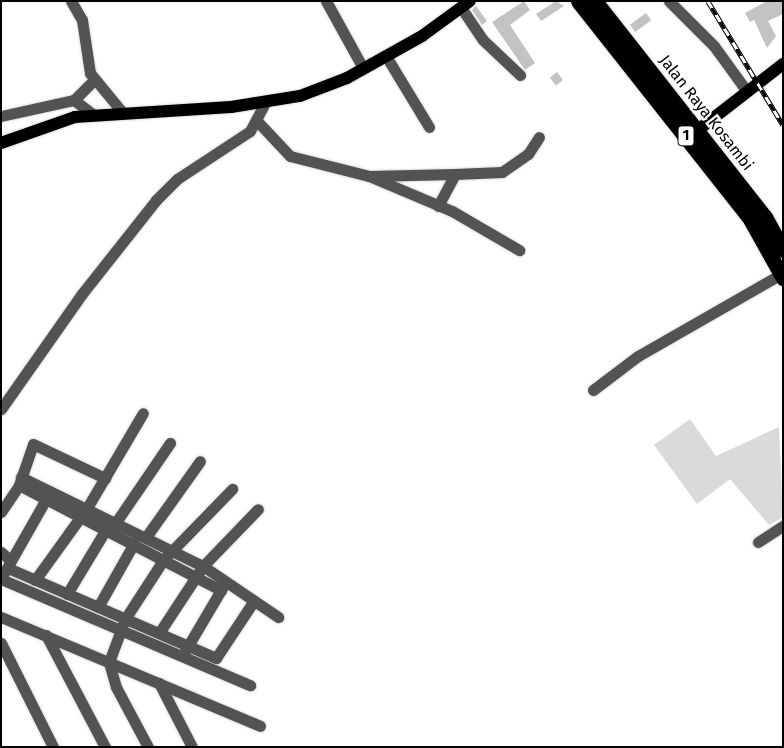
<!DOCTYPE html>
<style>
body{margin:0}
#map{position:relative;width:784px;height:748px;overflow:hidden;background:#fff;font-family:"Fira Sans",sans-serif}
div>[style]{position:absolute}
[style*='--x']{left:calc(var(--x)*1px);top:calc(var(--y)*1px);width:calc(var(--w)*1px);rotate:calc(var(--a)*1deg)}
.green>*{inset:0;background:#dadada}
.building>*{inset:0;background:#c3c3c3;transform-origin:0 0}
.roads{filter:drop-shadow(0 0 1px #dbdbdb) drop-shadow(0 0 1px #dbdbdb)}
.minor>*{height:11px;margin:-5.5px;padding:0 5.5px;transform-origin:5.5px;border-radius:5.5px;background:#535353}
.major>*{height:12px;margin:-6px;padding:0 6px;transform-origin:6px;border-radius:6px;background:#000}
.highway>*{height:15px;margin:-7.5px;padding:0 7.5px;transform-origin:7.5px;border-radius:7.5px;background:#000}
.rail>*{height:4.5px;margin-top:-2.25px;transform-origin:0;background:repeating-linear-gradient(90deg,#fff 0 8px,#000 0 16px);box-sizing:border-box;border-block:1px solid #000}
span{translate:-50% -50%;white-space:nowrap;text-align:center;line-height:1.15;-webkit-text-stroke:4.5px #fff;paint-order:stroke}
.shield-label span{padding:1px 4px;background:#fff;border:1px solid;border-radius:4px;-webkit-text-stroke-width:0}
.shield-label{font-size:15px;color:#000;font-weight:700}
.street-label{font-size:16px;color:#000}
.frame{position:absolute;inset:0;border:2px solid #000;pointer-events:none}
</style>
<div id="map">
<div class="green">
<i style="clip-path:polygon(690px 419px,716px 456px,779px 427px,783px 517px,769px 525px,730px 479px,697px 504px,654px 445px)"></i>
</div>
<div class="building">
<i style="clip-path:polygon(524px 1px,530px 10px,510px 25px,535px 63px,525px 70px,492px 22px)"></i>
<i style="clip-path:polygon(556px 1px,564px 6px,541px 21px,536px 14px)"></i>
<i style="clip-path:polygon(767px 1px,783px 1px,783px 14px,768px 21px,776px 36px,767px 48px,754px 20px,750px 22px,745px 13px)"></i>
<i style="clip-path:polygon(476px 6px,487px 21px,482px 25px,472px 10px)"></i>
<i style="left:646px;top:13px;width:9px;height:20px;rotate:54deg"></i>
<i style="left:557px;top:72px;width:10px;height:9px;rotate:53deg"></i>
</div>
<div class="roads">
<div class="minor">
<i style="--x:71;--y:1;--w:22;--a:60"></i>
<i style="--x:82;--y:20;--w:54;--a:81.4"></i>
<i style="--x:90;--y:73;--w:52;--a:50.5"></i>
<i style="--x:326;--y:1;--w:77;--a:61.1"></i>
<i style="--x:669;--y:1;--w:64;--a:45"></i>
<i style="--x:714;--y:46;--w:54;--a:54"></i>
<i style="--x:462;--y:9;--w:37;--a:56"></i>
<i style="--x:483;--y:40;--w:51;--a:43.4"></i>
<i style="--x:386;--y:56;--w:83;--a:58.8"></i>
<i style="--x:74;--y:100;--w:28;--a:-45"></i>
<i style="--x:1;--y:116;--w:75;--a:-12.4"></i>
<i style="--x:74;--y:100;--w:25;--a:37"></i>
<i style="--x:258;--y:122;--w:47;--a:46.7"></i>
<i style="--x:290;--y:156;--w:81;--a:14.2"></i>
<i style="--x:369;--y:176;--w:90;--a:22.9"></i>
<i style="--x:452;--y:211;--w:78;--a:30.2"></i>
<i style="--x:369;--y:176;--w:86;--a:-1.3"></i>
<i style="--x:438;--y:206;--w:36;--a:-62"></i>
<i style="--x:455;--y:174;--w:47;--a:-2.4"></i>
<i style="--x:502;--y:172;--w:32;--a:-35"></i>
<i style="--x:528;--y:154;--w:20;--a:-57"></i>
<i style="--x:593;--y:390;--w:56;--a:-37.1"></i>
<i style="--x:638;--y:356;--w:165;--a:-29.8"></i>
<i style="--x:1;--y:409;--w:139;--a:-54.9"></i>
<i style="--x:81;--y:295;--w:121;--a:-51.7"></i>
<i style="--x:156;--y:200;--w:30;--a:-45"></i>
<i style="--x:177;--y:179;--w:87;--a:-33.3"></i>
<i style="--x:250;--y:131;--w:32;--a:-62"></i>
<i style="--x:21;--y:477;--w:203;--a:26.1"></i>
<i style="--x:203;--y:566;--w:91;--a:34.2"></i>
<i style="--x:19;--y:485;--w:228;--a:27.5"></i>
<i style="--x:1;--y:512;--w:32;--a:-56"></i>
<i style="--x:19;--y:485;--w:43;--a:-71.1"></i>
<i style="--x:33;--y:444;--w:80;--a:25.3"></i>
<i style="--x:112;--y:528;--w:103;--a:-55.7"></i>
<i style="--x:146;--y:537;--w:93;--a:-54.6"></i>
<i style="--x:758;--y:542;--w:30;--a:-33"></i>
<i style="--x:1;--y:552;--w:13;--a:42"></i>
<i style="--x:8;--y:568;--w:227;--a:23.4"></i>
<i style="--x:216;--y:658;--w:67;--a:-56.5"></i>
<i style="--x:4;--y:573;--w:85;--a:-60.4"></i>
<i style="--x:1;--y:579;--w:271;--a:23.1"></i>
<i style="--x:35;--y:580;--w:89;--a:-54.2"></i>
<i style="--x:87;--y:508;--w:110;--a:-59.5"></i>
<i style="--x:67;--y:594;--w:76;--a:-59"></i>
<i style="--x:98;--y:607;--w:73;--a:-60.6"></i>
<i style="--x:1;--y:617;--w:281;--a:22.8"></i>
<i style="--x:159;--y:633;--w:80;--a:-56.7"></i>
<i style="--x:203;--y:566;--w:79;--a:-46"></i>
<i style="--x:46;--y:635;--w:127;--a:62.2"></i>
<i style="--x:1;--y:643;--w:116;--a:63.4"></i>
<i style="--x:185;--y:651;--w:79;--a:-59.5"></i>
<i style="--x:159;--y:683;--w:72;--a:62.7"></i>
<i style="--x:148;--y:747;--w:68;--a:-118.1"></i>
<i style="--x:116;--y:687;--w:26;--a:-106"></i>
<i style="--x:109;--y:662;--w:46;--a:-69.6"></i>
<i style="--x:125;--y:619;--w:72;--a:-57"></i>
<i style="--x:164;--y:559;--w:98;--a:-45.8"></i>
</div>
<div class="major">
<i style="--x:698;--y:130;--w:108;--a:-37.8"></i>
<i style="--x:1;--y:143;--w:78;--a:-19.4"></i>
<i style="--x:75;--y:117;--w:156;--a:-3.7"></i>
<i style="--x:231;--y:107;--w:70;--a:-9.1"></i>
<i style="--x:300;--y:96;--w:50;--a:-21"></i>
<i style="--x:347;--y:78;--w:86;--a:-29.2"></i>
<i style="--x:422;--y:36;--w:59;--a:-36.1"></i>
</div>
<div class="highway">
<i style="--x:578;--y:1;--w:278;--a:51.7"></i>
<i style="--x:750;--y:219;--w:68;--a:60.8"></i>
<i style="--x:595;--y:1;--w:275;--a:51.8"></i>
<i style="--x:765;--y:217;--w:38;--a:61"></i>
</div>
</div>
<div class="rail">
<i style="--x:708;--y:1;--w:145;--a:58.8"></i>
</div>
<div class="shield-label">
<span style="left:686px;top:136px">1</span>
</div>
<div class="street-label">
<span style="left:706px;top:113px;rotate:52deg">Jalan Raya Kosambi</span>
</div>
<div class="frame"></div>
</div>
